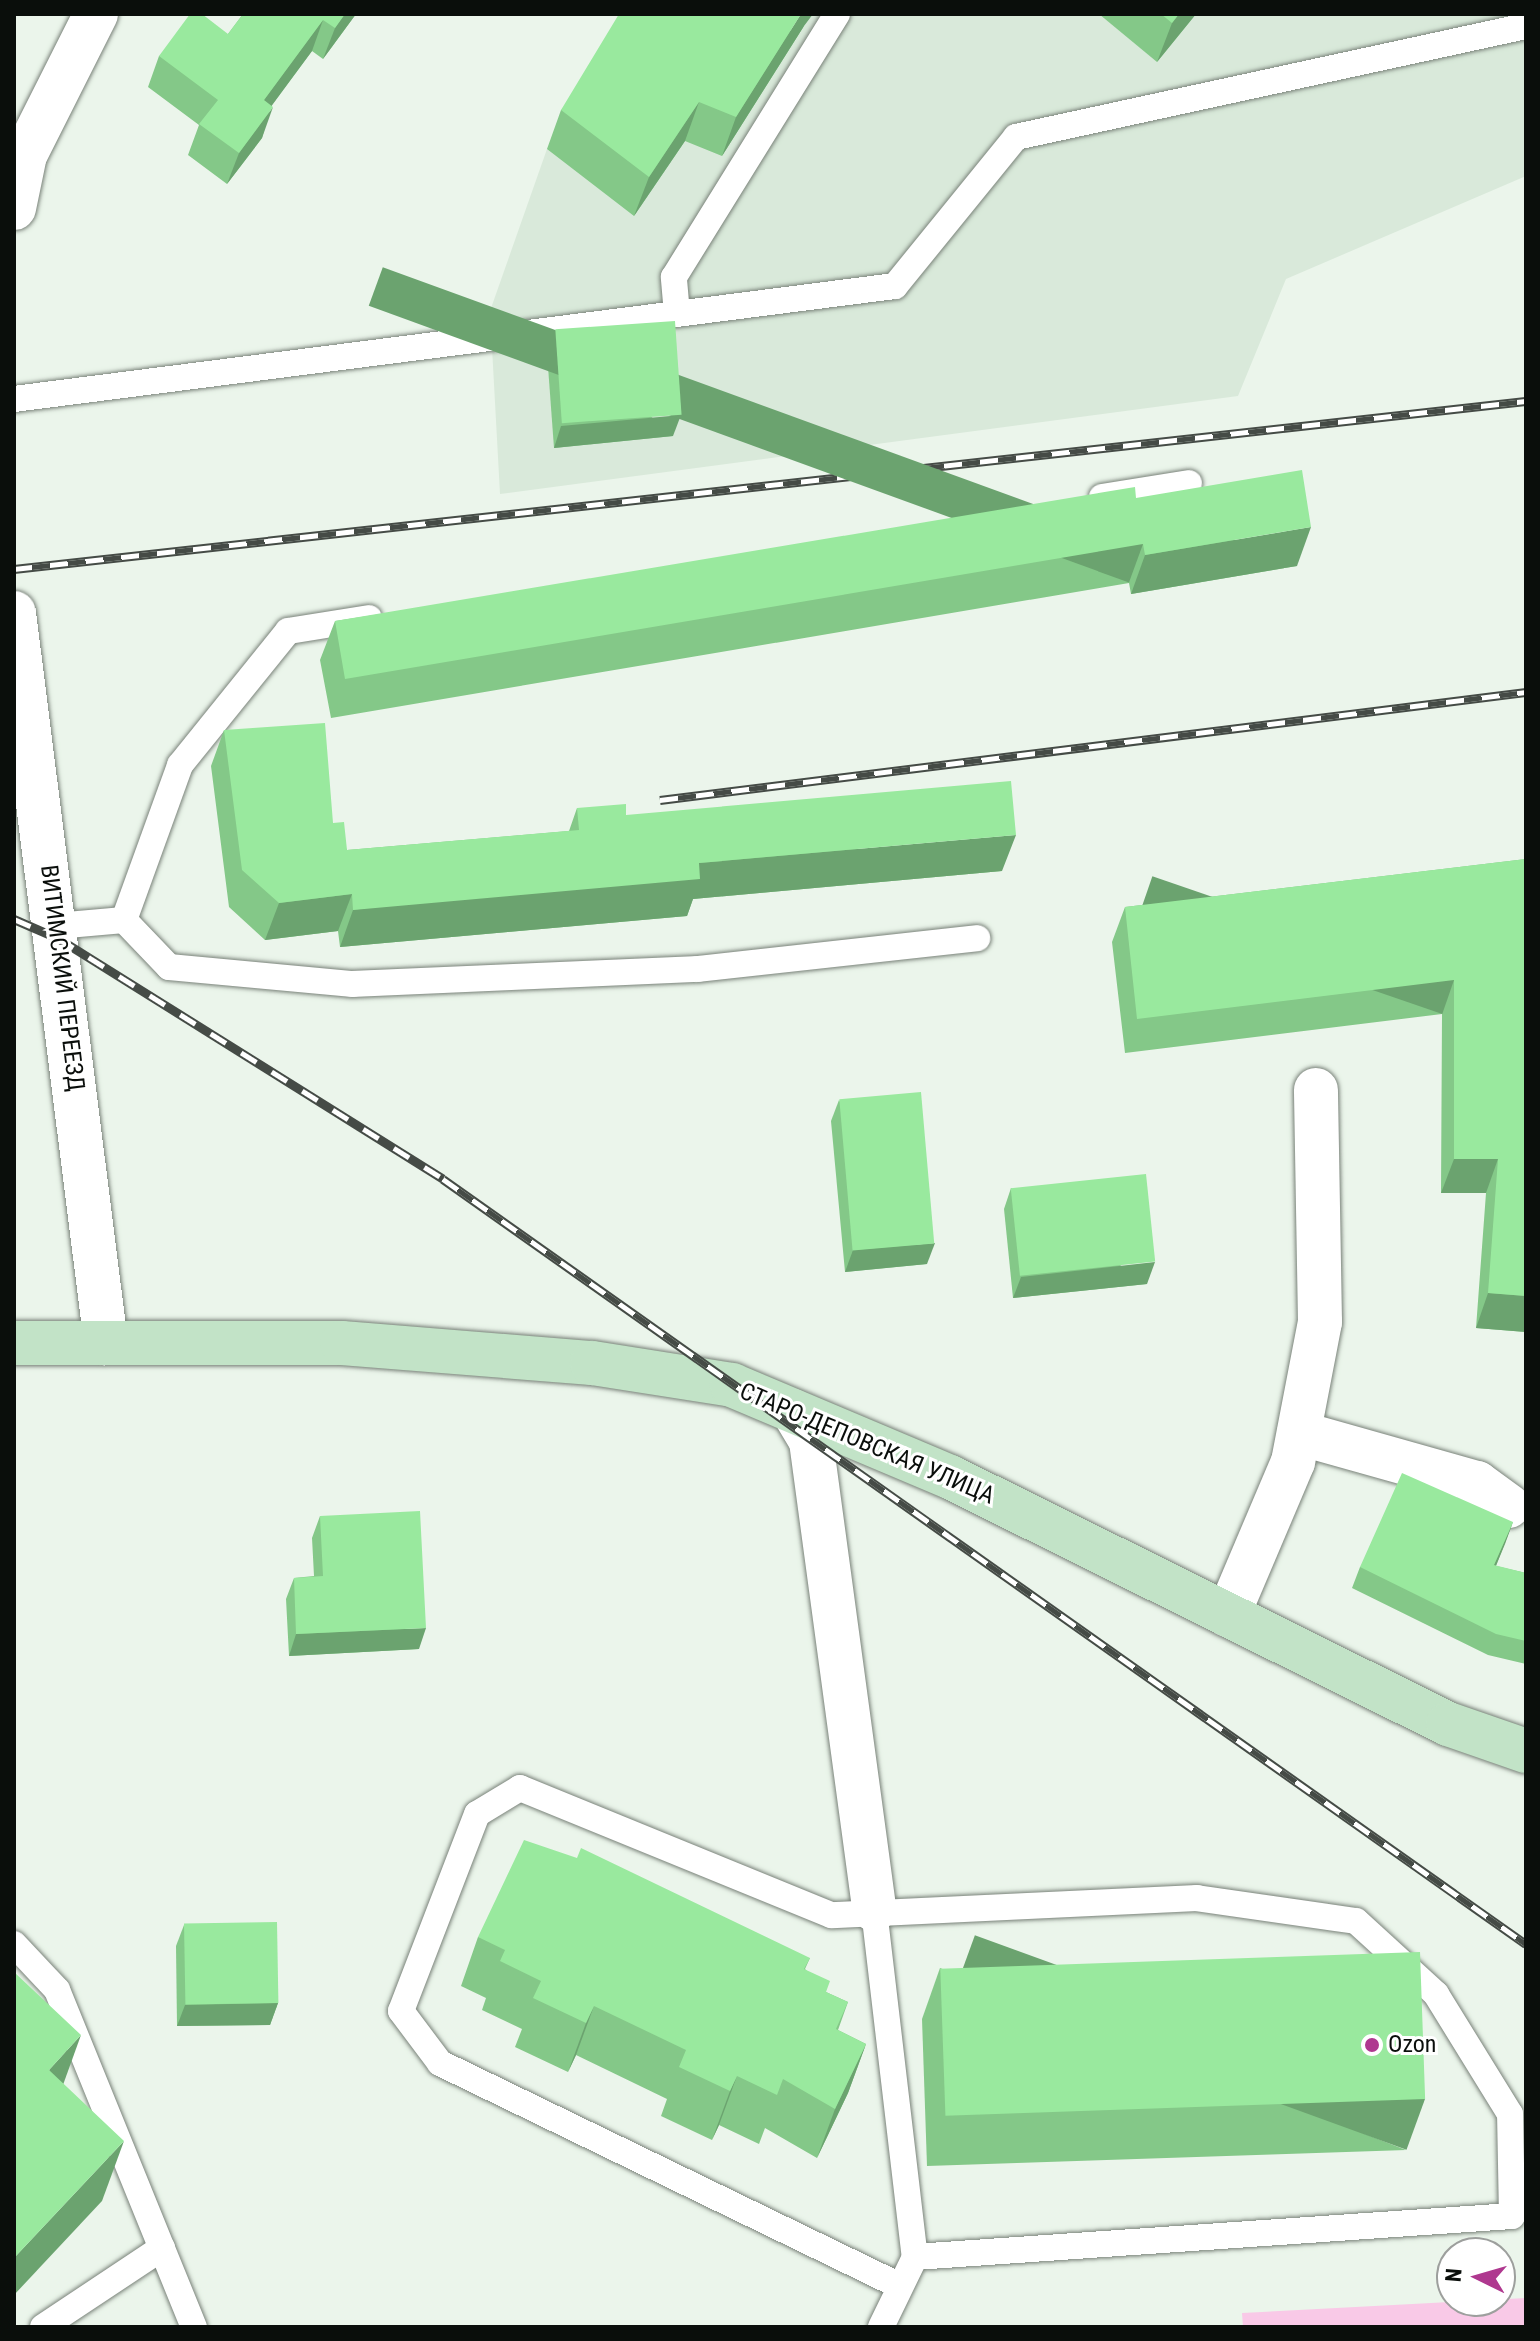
<!DOCTYPE html>
<meta charset="utf-8">
<style>
body{margin:0}
#map{position:relative;width:1540px;height:2341px;overflow:hidden;background:#ebf5eb;font-family:"Roboto Condensed",sans-serif}
div>[style]{position:absolute}
[style*='--x']{left:calc(var(--x)*1px);top:calc(var(--y)*1px);width:calc(var(--w)*1px);rotate:calc(var(--a)*1deg)}
.built>*{inset:0;background:#d9e9da}
.green>*{inset:0;background:#f9c9e7}
.roads{filter:drop-shadow(0 0 2px #798279) drop-shadow(0 0 2px #798279)}
.service>*{height:26px;margin:-13px;padding:0 13px;transform-origin:13px;border-radius:13px;background:#fff}
.minor>*{height:44px;margin:-22px;padding:0 22px;transform-origin:22px;border-radius:22px;background:#fff}
.tertiary>*{height:44px;margin:-22px;padding:0 22px;transform-origin:22px;border-radius:22px;background:#fff}
.secondary>*{height:44px;margin:-22px;padding:0 22px;transform-origin:22px;border-radius:22px;background:#c2e3c7}
.rail>*{height:9px;margin-top:-4.5px;transform-origin:0;background:repeating-linear-gradient(90deg,#fff 0 18px,#454b46 0 36px);box-sizing:border-box;border-block:2px solid #454b46}
.wall>*{inset:0;background:#84c888}
.shaded-wall>*{inset:0;background:#6ba36f;transform-origin:0 0}
.building>*{inset:0;background:#99e99e;transform-origin:0 0}
.dots>*{width:22px;height:22px;translate:-50% -50%;box-sizing:border-box;border:4px solid #fff;border-radius:50%}
span{translate:-50% -50%;white-space:nowrap;text-align:center;line-height:1.15;-webkit-text-stroke:6px #fff;paint-order:stroke}
.street-label{font-size:24px;color:#0a0e0b}
.poi-label{font-size:24px;color:#0a0e0b}
.left{translate:0 -50%;text-align:left}
.frame{position:absolute;inset:0;border:16px solid #0a0e0b;pointer-events:none}
.north{position:absolute;left:1436px;top:2237px;width:80px;height:80px;box-sizing:border-box;background:#fff;border:2px solid #9d9f9d;border-radius:50%;rotate:275deg;font-size:22px;font-weight:700;line-height:32px;text-align:center;color:#0a0e0b}
.north::after{content:'';display:block;margin:auto;width:28px;height:36px;background:#af388f;clip-path:polygon(50% 0,100% 100%,50% 72%,0 100%)}
</style>
<div id="map">
<div class="built">
<i style="clip-path:polygon(628px 14px,1526px 14px,1526px 176px,1286px 279px,1238px 396px,500px 494px,490px 311px,547px 149px)"></i>
</div>
<div class="green">
<i style="clip-path:polygon(1526px 2298px,1526px 2327px,1243px 2327px,1242px 2313px)"></i>
</div>
<div class="roads">
<div class="service">
<i style="--x:677;--y:314;--w:37;--a:-95"></i>
<i style="--x:674;--y:277;--w:309;--a:-58.2"></i>
<i style="--x:14;--y:399;--w:888;--a:-7.31"></i>
<i style="--x:895;--y:286;--w:192;--a:-50.9"></i>
<i style="--x:1016;--y:137;--w:522;--a:-12.28"></i>
<i style="--x:1102;--y:497;--w:88;--a:-9.1"></i>
<i style="--x:124;--y:920;--w:65;--a:46.2"></i>
<i style="--x:169;--y:967;--w:185;--a:5.3"></i>
<i style="--x:353;--y:984;--w:345;--a:-2.5"></i>
<i style="--x:698;--y:969;--w:281;--a:-6.3"></i>
<i style="--x:56;--y:926;--w:68;--a:-5"></i>
<i style="--x:124;--y:920;--w:165;--a:-70.1"></i>
<i style="--x:180;--y:765;--w:172;--a:-51.1"></i>
<i style="--x:288;--y:631;--w:82;--a:-9.1"></i>
<i style="--x:874;--y:1910;--w:349;--a:83.3"></i>
<i style="--x:14;--y:1944;--w:63;--a:46.9"></i>
<i style="--x:57;--y:1990;--w:364;--a:67.9"></i>
<i style="--x:43;--y:2327;--w:143;--a:-33.6"></i>
<i style="--x:881;--y:2327;--w:78;--a:-64.1"></i>
<i style="--x:915;--y:2257;--w:598;--a:-3.93"></i>
<i style="--x:1512;--y:2216;--w:102;--a:-91.1"></i>
<i style="--x:1510;--y:2114;--w:141;--a:-121.7"></i>
<i style="--x:1436;--y:1994;--w:108;--a:-137.6"></i>
<i style="--x:1356;--y:1921;--w:161;--a:-171.8"></i>
<i style="--x:1197;--y:1898;--w:366;--a:177.3"></i>
<i style="--x:831;--y:1915;--w:336;--a:-157.8"></i>
<i style="--x:520;--y:1788;--w:50;--a:148.8"></i>
<i style="--x:477;--y:1814;--w:211;--a:111.1"></i>
<i style="--x:401;--y:2011;--w:65;--a:53.1"></i>
<i style="--x:440;--y:2063;--w:511;--a:25.86"></i>
</div>
<div class="minor">
<i style="--x:793;--y:1411;--w:35;--a:59"></i>
<i style="--x:811;--y:1441;--w:473;--a:82.3"></i>
<i style="--x:1299;--y:1433;--w:185;--a:15.7"></i>
<i style="--x:1477;--y:1483;--w:39;--a:36"></i>
<i style="--x:1228;--y:1615;--w:166;--a:-67"></i>
<i style="--x:1293;--y:1462;--w:143;--a:-79.1"></i>
<i style="--x:1320;--y:1322;--w:232;--a:-91"></i>
</div>
<div class="tertiary">
<i style="--x:14;--y:208;--w:54;--a:-78.3"></i>
<i style="--x:25;--y:155;--w:158;--a:-63.3"></i>
<i style="--x:14;--y:613;--w:736;--a:82.82"></i>
</div>
<div class="secondary">
<i style="--x:14;--y:1343;--w:328;--a:0"></i>
<i style="--x:342;--y:1343;--w:251;--a:4.6"></i>
<i style="--x:592;--y:1363;--w:142;--a:8.9"></i>
<i style="--x:732;--y:1385;--w:237;--a:22.9"></i>
<i style="--x:950;--y:1477;--w:556;--a:26.38"></i>
<i style="--x:1448;--y:1724;--w:83;--a:19.1"></i>
</div>
</div>
<div class="rail">
<i style="--x:14;--y:569;--w:1521;--a:-6.34"></i>
<i style="--x:660;--y:800;--w:873;--a:-7.11"></i>
<i style="--x:14;--y:919;--w:48;--a:23.4"></i>
<i style="--x:58;--y:938;--w:454;--a:32"></i>
<i style="--x:443;--y:1179;--w:1326;--a:35.24"></i>
</div>
<div class="wall">
<i style="clip-path:polygon(243px 14px,356px 14px,323px 59px,312px 51px,271px 106px,262px 138px,227px 184px,188px 155px,199px 125px,148px 87px,159px 56px,228px 34px)"></i>
<i style="clip-path:polygon(1099px 14px,1196px 14px,1157px 62px)"></i>
<i style="clip-path:polygon(804px 26px,722px 156px,685px 141px,634px 216px,547px 149px,561px 110px)"></i>
<i style="clip-path:polygon(555px 331px,673px 436px,554px 448px,547px 353px)"></i>
<i style="clip-path:polygon(1136px 498px,1297px 566px,1131px 594px,1129px 583px,331px 718px,320px 660px,335px 621px)"></i>
<i style="clip-path:polygon(224px 730px,333px 823px,347px 850px,569px 831px,577px 808px,1002px 871px,693px 899px,687px 916px,340px 947px,338px 931px,265px 940px,229px 907px,211px 766px)"></i>
<i style="clip-path:polygon(1526px 859px,1526px 1332px,1476px 1328px,1486px 1193px,1441px 1193px,1442px 1014px,1125px 1053px,1112px 942px,1125px 907px)"></i>
<i style="clip-path:polygon(839px 1100px,927px 1264px,845px 1272px,831px 1121px)"></i>
<i style="clip-path:polygon(1011px 1188px,1147px 1284px,1013px 1298px,1004px 1209px)"></i>
<i style="clip-path:polygon(1526px 1372px,1526px 1446px,1525px 1446px)"></i>
<i style="clip-path:polygon(320px 1516px,419px 1649px,289px 1656px,286px 1599px,294px 1578px,314px 1576px,312px 1538px)"></i>
<i style="clip-path:polygon(1513px 1522px,1496px 1566px,1526px 1573px,1526px 1664px,1488px 1655px,1352px 1588px,1360px 1567px)"></i>
<i style="clip-path:polygon(184px 1925px,278px 2003px,270px 2025px,177px 2026px,176px 1946px)"></i>
<i style="clip-path:polygon(478px 1937px,810px 1958px,805px 1969px,826px 1992px,848px 2002px,838px 2030px,866px 2044px,848px 2093px,817px 2158px,765px 2128px,759px 2144px,719px 2125px,712px 2140px,661px 2116px,667px 2099px,576px 2055px,568px 2072px,515px 2047px,522px 2029px,482px 2010px,486px 1998px,461px 1986px)"></i>
<i style="clip-path:polygon(940px 1968px,1406px 2150px,927px 2166px,922px 2019px)"></i>
</div>
<div class="shaded-wall">
<i style="clip-path:polygon(345px 14px,356px 14px,323px 59px,335px 28px)"></i>
<i style="clip-path:polygon(801px 14px,813px 14px,804px 26px,722px 156px,736px 117px)"></i>
<i style="clip-path:polygon(1179px 14px,1196px 14px,1157px 62px,1172px 23px)"></i>
<i style="clip-path:polygon(323px 20px,312px 51px,253px 131px,264px 100px)"></i>
<i style="clip-path:polygon(699px 102px,685px 141px,634px 216px,649px 177px)"></i>
<i style="clip-path:polygon(273px 107px,262px 138px,227px 184px,239px 153px)"></i>
<i style="clip-path:polygon(681px 415px,673px 436px,554px 448px,561px 426px)"></i>
<i style="clip-path:polygon(1311px 527px,1297px 566px,1131px 594px,1145px 555px)"></i>
<i style="left:1143px;top:544px;width:41px;height:809px;rotate:110deg"></i>
<i style="clip-path:polygon(1016px 835px,1002px 871px,693px 899px,687px 916px,340px 947px,353px 910px,699px 863px)"></i>
<i style="clip-path:polygon(352px 894px,338px 931px,265px 940px,279px 903px)"></i>
<i style="left:1454px;top:980px;width:36px;height:319px;rotate:109deg"></i>
<i style="clip-path:polygon(1454px 1159px,1498px 1159px,1486px 1193px,1441px 1193px)"></i>
<i style="clip-path:polygon(935px 1243px,927px 1264px,845px 1272px,853px 1250px)"></i>
<i style="clip-path:polygon(1155px 1262px,1147px 1284px,1013px 1298px,1021px 1277px)"></i>
<i style="clip-path:polygon(1488px 1293px,1526px 1296px,1526px 1332px,1476px 1328px)"></i>
<i style="clip-path:polygon(1513px 1522px,1505px 1544px,1487px 1587px,1494px 1565px)"></i>
<i style="clip-path:polygon(426px 1628px,419px 1649px,289px 1656px,296px 1634px)"></i>
<i style="clip-path:polygon(278px 2003px,270px 2025px,177px 2026px,185px 2005px)"></i>
<i style="clip-path:polygon(594px 2006px,576px 2055px,568px 2072px,586px 2023px)"></i>
<i style="clip-path:polygon(81px 2035px,59px 2096px,49px 2070px)"></i>
<i style="clip-path:polygon(866px 2044px,848px 2093px,817px 2158px,835px 2109px)"></i>
<i style="clip-path:polygon(737px 2076px,719px 2125px,712px 2140px,730px 2091px)"></i>
<i style="left:1425px;top:2099px;width:54px;height:479px;rotate:110deg"></i>
<i style="clip-path:polygon(124px 2141px,102px 2201px,14px 2295px,14px 2258px)"></i>
</div>
<div class="building">
<i style="clip-path:polygon(190px 14px,202px 14px,228px 34px,243px 14px,345px 14px,335px 28px,323px 20px,264px 100px,273px 107px,239px 153px,199px 124px,218px 100px,159px 56px)"></i>
<i style="clip-path:polygon(619px 14px,801px 14px,736px 117px,699px 102px,649px 177px,561px 110px)"></i>
<i style="clip-path:polygon(1161px 14px,1179px 14px,1172px 23px)"></i>
<i style="left:675px;top:321px;width:94px;height:120px;rotate:86deg"></i>
<i style="clip-path:polygon(1302px 470px,1311px 527px,1145px 555px,1143px 544px,345px 679px,335px 621px,1135px 487px,1136px 498px)"></i>
<i style="clip-path:polygon(325px 723px,333px 823px,344px 822px,347px 850px,579px 830px,577px 808px,626px 804px,626px 815px,1011px 781px,1016px 835px,699px 863px,700px 879px,353px 910px,352px 894px,279px 903px,242px 870px,224px 730px)"></i>
<i style="clip-path:polygon(1526px 859px,1526px 1296px,1488px 1293px,1498px 1159px,1454px 1159px,1454px 980px,1137px 1019px,1125px 907px)"></i>
<i style="left:921px;top:1092px;width:152px;height:82px;rotate:85deg"></i>
<i style="left:1146px;top:1174px;width:88px;height:136px;rotate:84deg"></i>
<i style="clip-path:polygon(1402px 1473px,1513px 1522px,1494px 1565px,1526px 1573px,1526px 1641px,1496px 1634px,1360px 1567px)"></i>
<i style="clip-path:polygon(420px 1511px,426px 1628px,296px 1634px,294px 1578px,323px 1576px,320px 1516px)"></i>
<i style="clip-path:polygon(524px 1840px,577px 1858px,581px 1848px,810px 1958px,804px 1969px,830px 1981px,826px 1992px,848px 2002px,836px 2029px,866px 2044px,835px 2109px,783px 2079px,777px 2095px,737px 2076px,730px 2091px,679px 2067px,686px 2050px,594px 2006px,586px 2023px,533px 1998px,541px 1981px,500px 1961px,505px 1950px,478px 1937px)"></i>
<i style="left:277px;top:1922px;width:81px;height:93px;rotate:89deg"></i>
<i style="left:1420px;top:1952px;width:147px;height:480px;rotate:88deg"></i>
<i style="clip-path:polygon(14px 1972px,81px 2035px,49px 2070px,124px 2141px,14px 2258px)"></i>
</div>
<div class="dots">
<i style="left:1372px;top:2045px;background:#af388f"></i>
</div>
<div class="street-label">
<span style="left:62px;top:978px;rotate:83deg">ВИТИМСКИЙ ПЕРЕЕЗД</span>
<span style="left:867px;top:1444px;rotate:23deg">СТАРО-ДЕПОВСКАЯ УЛИЦА</span>
</div>
<div class="poi-label">
<span class="left" style="left:1388px;top:2045px">Ozon</span>
</div>
<div class="frame"></div>
<div class="north">N</div>
</div>
